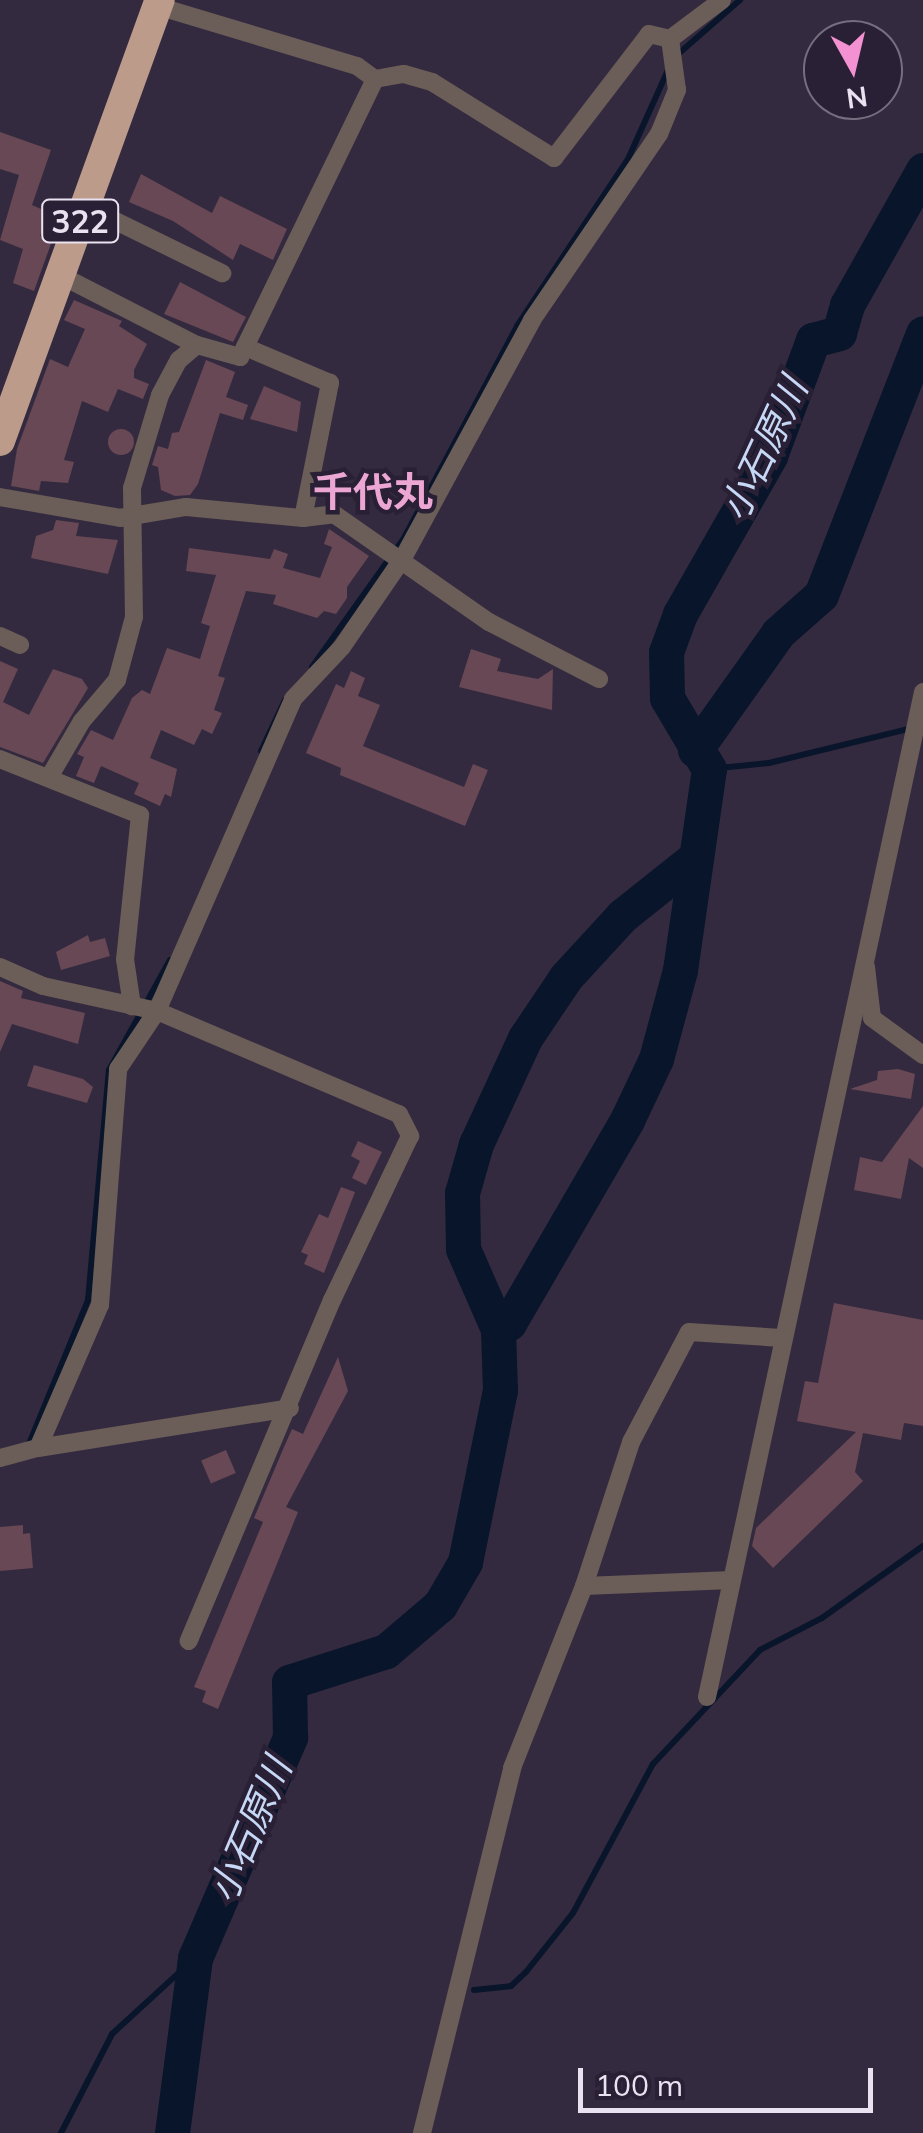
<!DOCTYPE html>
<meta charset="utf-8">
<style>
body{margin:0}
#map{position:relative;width:923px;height:2133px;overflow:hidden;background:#342a3f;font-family:Mulish,"Noto Sans JP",sans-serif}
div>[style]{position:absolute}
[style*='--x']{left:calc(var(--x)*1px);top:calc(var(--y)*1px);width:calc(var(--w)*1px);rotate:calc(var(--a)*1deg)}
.stream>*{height:6px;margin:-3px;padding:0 3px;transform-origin:3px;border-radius:3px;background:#09152b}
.river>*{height:35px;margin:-17.5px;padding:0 17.5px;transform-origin:17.5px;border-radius:17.5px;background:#09152b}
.building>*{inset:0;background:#674854;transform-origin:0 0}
.round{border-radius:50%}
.street>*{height:18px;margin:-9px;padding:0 9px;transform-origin:9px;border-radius:9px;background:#6b5d57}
.highway>*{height:30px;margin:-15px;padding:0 15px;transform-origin:15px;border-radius:15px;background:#bd9b8b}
span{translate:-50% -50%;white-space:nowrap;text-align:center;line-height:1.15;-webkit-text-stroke:9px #2a2035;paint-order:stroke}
.shield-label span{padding:2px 8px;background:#2a2035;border:2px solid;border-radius:8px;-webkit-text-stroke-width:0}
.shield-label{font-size:32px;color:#e9e2f0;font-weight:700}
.water-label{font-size:38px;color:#c6d8f6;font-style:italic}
.quarter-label{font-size:40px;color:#eca6d3;font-weight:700}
.north{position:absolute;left:803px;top:20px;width:100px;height:100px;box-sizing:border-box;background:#2a2035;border:2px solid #766e80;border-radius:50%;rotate:172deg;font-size:28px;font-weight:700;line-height:40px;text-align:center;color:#e9e2f0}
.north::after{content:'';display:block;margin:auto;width:35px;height:45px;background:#f491d3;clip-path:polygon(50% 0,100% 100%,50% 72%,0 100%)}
.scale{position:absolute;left:578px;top:2068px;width:295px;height:45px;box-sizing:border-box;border:5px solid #e9e2f0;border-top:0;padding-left:12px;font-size:30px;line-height:35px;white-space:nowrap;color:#e9e2f0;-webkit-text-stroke:8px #2a2035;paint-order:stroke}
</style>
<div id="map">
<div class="stream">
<i style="--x:677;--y:55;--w:84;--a:-41.1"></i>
<i style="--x:312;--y:667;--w:158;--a:-54.5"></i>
<i style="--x:404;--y:538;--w:240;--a:-61.9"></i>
<i style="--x:517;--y:326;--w:201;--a:-56.4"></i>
<i style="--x:628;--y:159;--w:98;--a:-65.8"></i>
<i style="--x:261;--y:751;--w:56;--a:-64.8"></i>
<i style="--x:709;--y:769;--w:60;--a:-5.7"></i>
<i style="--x:769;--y:763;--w:148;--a:-13.7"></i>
<i style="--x:29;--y:1444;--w:156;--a:-67.7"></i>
<i style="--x:88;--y:1300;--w:231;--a:-84.8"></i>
<i style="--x:109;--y:1070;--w:126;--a:-61"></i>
<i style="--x:474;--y:1990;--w:37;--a:-6"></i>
<i style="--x:511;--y:1986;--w:21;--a:-43"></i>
<i style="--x:526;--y:1972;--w:75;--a:-51.5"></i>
<i style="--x:573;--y:1913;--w:169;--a:-61.8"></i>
<i style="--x:653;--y:1764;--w:156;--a:-46.8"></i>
<i style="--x:760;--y:1650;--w:70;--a:-27.3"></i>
<i style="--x:822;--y:1618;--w:124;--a:-35.5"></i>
<i style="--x:61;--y:2133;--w:111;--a:-62.7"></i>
<i style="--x:112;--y:2034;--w:113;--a:-42.5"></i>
</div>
<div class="river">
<i style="--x:695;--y:750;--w:143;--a:-54.6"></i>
<i style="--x:778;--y:633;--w:57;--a:-41.5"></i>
<i style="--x:821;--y:595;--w:281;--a:-68.7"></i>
<i style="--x:498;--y:1329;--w:13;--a:-29"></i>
<i style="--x:509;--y:1323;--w:235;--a:-59.8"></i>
<i style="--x:627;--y:1120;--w:68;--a:-64.6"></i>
<i style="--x:656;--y:1059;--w:92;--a:-74.9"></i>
<i style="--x:680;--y:970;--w:203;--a:-81.8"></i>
<i style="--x:709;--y:769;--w:82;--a:-120.6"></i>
<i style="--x:667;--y:698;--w:46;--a:-91.2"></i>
<i style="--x:666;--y:652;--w:40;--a:-69.8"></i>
<i style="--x:680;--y:614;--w:182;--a:-60.3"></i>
<i style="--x:770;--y:456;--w:124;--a:-69.7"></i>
<i style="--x:813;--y:340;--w:27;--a:-15"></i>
<i style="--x:839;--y:333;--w:29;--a:-74"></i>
<i style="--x:847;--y:305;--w:155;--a:-60.6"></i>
<i style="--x:172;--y:2133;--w:177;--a:-82.5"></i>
<i style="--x:195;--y:1958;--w:241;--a:-66.7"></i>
<i style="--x:290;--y:1737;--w:55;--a:-91"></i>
<i style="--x:289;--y:1682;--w:102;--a:-17.7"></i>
<i style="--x:386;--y:1651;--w:71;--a:-40.4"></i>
<i style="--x:440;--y:1605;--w:50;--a:-59.8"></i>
<i style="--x:465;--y:1562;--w:176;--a:-78.5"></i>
<i style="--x:500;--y:1390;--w:61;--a:-91.9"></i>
<i style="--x:498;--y:1329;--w:87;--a:-113.6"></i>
<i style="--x:463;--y:1249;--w:56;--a:-91"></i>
<i style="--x:462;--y:1193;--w:51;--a:-74.1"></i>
<i style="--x:476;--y:1144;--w:117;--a:-65.2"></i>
<i style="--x:525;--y:1038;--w:73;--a:-56.1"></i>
<i style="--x:566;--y:977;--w:83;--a:-47.4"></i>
<i style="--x:622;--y:916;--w:88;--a:-38.6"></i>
</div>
<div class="building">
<i style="clip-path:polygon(0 132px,51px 150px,32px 205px,48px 212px,40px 236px,52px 241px,34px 291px,13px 283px,23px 249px,0 240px,19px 175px,0 169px)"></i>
<i style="clip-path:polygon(141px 174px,212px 213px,220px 196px,287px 229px,273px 260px,240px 244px,233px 260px,173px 221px,129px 202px)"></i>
<i style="clip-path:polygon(180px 282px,246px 317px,233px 342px,164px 314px)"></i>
<i style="clip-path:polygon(74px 300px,122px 321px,119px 326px,147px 344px,134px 370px,134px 378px,149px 384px,143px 399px,118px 389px,108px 412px,82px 401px,64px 460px,74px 462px,68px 483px,41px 481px,39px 491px,11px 486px,17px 449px,50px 359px,68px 367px,85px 329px,64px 320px)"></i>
<i style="clip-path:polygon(206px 360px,235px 372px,226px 397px,248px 405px,243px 420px,220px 413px,198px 484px,190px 495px,175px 496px,161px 490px,158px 467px,152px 465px,158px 446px,168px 449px,172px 433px,179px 432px)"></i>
<i style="clip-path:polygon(264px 386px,301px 402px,297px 432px,250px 419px)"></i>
<i class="round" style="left:108px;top:429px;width:26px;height:26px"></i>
<i style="clip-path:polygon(56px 520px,79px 523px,76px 536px,118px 540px,108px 574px,31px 558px,36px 536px,53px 530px)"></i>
<i style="clip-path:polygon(329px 529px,369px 556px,347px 587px,347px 598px,336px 614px,324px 611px,317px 618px,273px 604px,276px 595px,246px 591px,218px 676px,225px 678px,214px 710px,222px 713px,212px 734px,202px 729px,194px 745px,161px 730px,150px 758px,177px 769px,171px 797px,165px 794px,160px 806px,134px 794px,139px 783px,101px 766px,94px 783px,76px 776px,84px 757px,77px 754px,91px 730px,113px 740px,132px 698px,142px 690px,150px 694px,167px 648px,200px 659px,210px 626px,201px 623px,216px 575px,186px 571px,189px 548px,270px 559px,274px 549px,288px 554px,283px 568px,320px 578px,332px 547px,324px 544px)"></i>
<i style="clip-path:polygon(471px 649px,501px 659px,497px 671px,538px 679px,553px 669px,552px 710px,459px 687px)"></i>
<i style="clip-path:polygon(0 661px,18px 669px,3px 702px,29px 715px,53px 669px,82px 679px,88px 688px,43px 763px,0 747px)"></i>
<i style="clip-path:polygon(351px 671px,365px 678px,358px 696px,380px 705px,363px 746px,464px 787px,473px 764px,488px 770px,465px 826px,340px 775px,341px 768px,306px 753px,336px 684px,344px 688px)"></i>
<i style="clip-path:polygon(88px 935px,90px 942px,105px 938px,110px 956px,61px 970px,56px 952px)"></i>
<i style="clip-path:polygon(0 981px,23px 991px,21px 998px,85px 1013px,78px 1044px,12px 1024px,0 1052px)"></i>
<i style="clip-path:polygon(34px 1065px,83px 1079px,93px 1087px,87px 1103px,27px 1086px)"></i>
<i style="clip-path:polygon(898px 1069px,915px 1074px,911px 1099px,850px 1089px,877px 1080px,878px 1071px)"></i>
<i style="clip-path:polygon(923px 1106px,923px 1168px,909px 1158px,901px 1199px,854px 1190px,860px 1157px,882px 1162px)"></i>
<i style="clip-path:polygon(358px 1141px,382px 1152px,366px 1185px,352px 1178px,360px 1161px,351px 1156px)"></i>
<i style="clip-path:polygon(341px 1187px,355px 1192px,324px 1273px,304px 1264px,308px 1255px,301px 1252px,319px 1214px,328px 1218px)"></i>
<i style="clip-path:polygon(834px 1303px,923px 1320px,923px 1426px,904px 1423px,901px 1440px,863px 1433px,855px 1472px,863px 1481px,773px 1568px,752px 1546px,756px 1528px,856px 1432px,797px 1421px,805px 1381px,818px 1383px)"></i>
<i style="clip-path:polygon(338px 1357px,348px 1391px,286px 1507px,298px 1512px,218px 1709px,202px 1702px,206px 1691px,194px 1687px,263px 1522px,254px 1518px,284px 1447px,292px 1429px,303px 1434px)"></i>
<i style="left:226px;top:1450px;width:25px;height:27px;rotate:67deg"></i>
<i style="clip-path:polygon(23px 1525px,23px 1534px,30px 1533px,33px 1568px,0 1571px,0 1527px)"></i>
</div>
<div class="street">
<i style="--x:157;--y:6;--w:209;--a:16.7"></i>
<i style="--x:357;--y:66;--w:22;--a:36"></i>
<i style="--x:375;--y:79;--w:29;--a:-10"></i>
<i style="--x:404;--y:74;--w:29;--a:16"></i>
<i style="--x:432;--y:82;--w:144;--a:31.9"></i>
<i style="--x:554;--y:158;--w:156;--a:-52.5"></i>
<i style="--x:649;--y:34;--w:22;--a:13"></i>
<i style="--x:670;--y:39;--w:65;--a:-36.9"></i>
<i style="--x:85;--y:206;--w:153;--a:26.1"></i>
<i style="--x:60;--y:275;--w:154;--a:27.1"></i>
<i style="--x:0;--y:497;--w:122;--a:9.9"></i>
<i style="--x:120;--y:518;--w:67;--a:-9.5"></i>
<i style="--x:186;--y:507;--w:118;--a:5.4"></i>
<i style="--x:303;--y:518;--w:31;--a:-7"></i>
<i style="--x:334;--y:514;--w:189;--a:34.9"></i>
<i style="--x:489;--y:622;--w:124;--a:27.4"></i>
<i style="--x:303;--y:518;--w:138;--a:-78.7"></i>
<i style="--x:330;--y:383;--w:92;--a:-157"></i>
<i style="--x:245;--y:347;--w:298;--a:-64.1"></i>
<i style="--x:0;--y:636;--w:22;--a:24"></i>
<i style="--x:0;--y:759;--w:151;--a:21.8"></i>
<i style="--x:140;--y:815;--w:145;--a:95.9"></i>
<i style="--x:125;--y:959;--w:48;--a:81.5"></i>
<i style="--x:51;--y:774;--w:61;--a:-59.7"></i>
<i style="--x:82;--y:721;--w:54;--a:-49.5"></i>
<i style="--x:117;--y:680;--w:65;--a:-74.9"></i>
<i style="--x:134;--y:617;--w:129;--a:-90.9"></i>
<i style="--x:132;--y:488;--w:97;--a:-73.2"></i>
<i style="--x:160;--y:395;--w:40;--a:-62"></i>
<i style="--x:179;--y:360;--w:23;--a:-40"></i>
<i style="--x:197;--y:345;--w:45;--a:15.6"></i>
<i style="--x:240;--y:357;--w:11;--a:-63"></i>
<i style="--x:0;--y:967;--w:47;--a:23.8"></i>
<i style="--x:43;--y:986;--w:117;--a:12.4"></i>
<i style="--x:157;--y:1011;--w:263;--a:23.1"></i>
<i style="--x:399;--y:1114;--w:25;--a:63"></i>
<i style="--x:410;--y:1136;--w:182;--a:115.4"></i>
<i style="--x:332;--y:1300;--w:370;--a:112.8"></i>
<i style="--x:866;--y:967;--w:51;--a:83.3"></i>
<i style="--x:872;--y:1018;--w:63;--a:36"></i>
<i style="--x:38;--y:1448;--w:255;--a:-9"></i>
<i style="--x:0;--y:1458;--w:39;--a:-15"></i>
<i style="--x:38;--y:1448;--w:156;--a:-66.6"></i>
<i style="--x:100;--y:1305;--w:237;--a:-85.6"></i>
<i style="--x:118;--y:1069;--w:70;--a:-56.1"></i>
<i style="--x:157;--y:1011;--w:340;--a:-66.4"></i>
<i style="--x:293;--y:699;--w:71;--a:-46.7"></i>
<i style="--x:342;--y:647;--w:108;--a:-55.6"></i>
<i style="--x:403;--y:558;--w:271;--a:-61.5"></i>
<i style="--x:532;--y:320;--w:225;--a:-55.7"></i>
<i style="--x:659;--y:134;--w:48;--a:-67.8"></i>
<i style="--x:677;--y:90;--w:51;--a:-97.8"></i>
<i style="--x:584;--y:1586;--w:151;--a:-71.9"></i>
<i style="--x:631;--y:1442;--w:124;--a:-62.2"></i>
<i style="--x:689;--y:1332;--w:92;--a:3.7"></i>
<i style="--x:707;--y:1697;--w:1028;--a:-77.87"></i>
<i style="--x:422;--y:2133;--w:376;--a:-76.1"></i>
<i style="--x:512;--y:1768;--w:196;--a:-68.4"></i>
<i style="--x:584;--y:1586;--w:148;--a:-2.3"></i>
</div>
<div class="highway">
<i style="--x:0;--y:441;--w:469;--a:-70.1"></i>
</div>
<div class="shield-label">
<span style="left:80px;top:221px">322</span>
</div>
<div class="water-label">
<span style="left:764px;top:449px;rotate:-65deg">小石原川</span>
<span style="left:250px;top:1830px;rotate:-67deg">小石原川</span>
</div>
<div class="quarter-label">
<span style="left:373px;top:491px">千代丸</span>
</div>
<div class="north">N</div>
<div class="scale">100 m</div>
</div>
